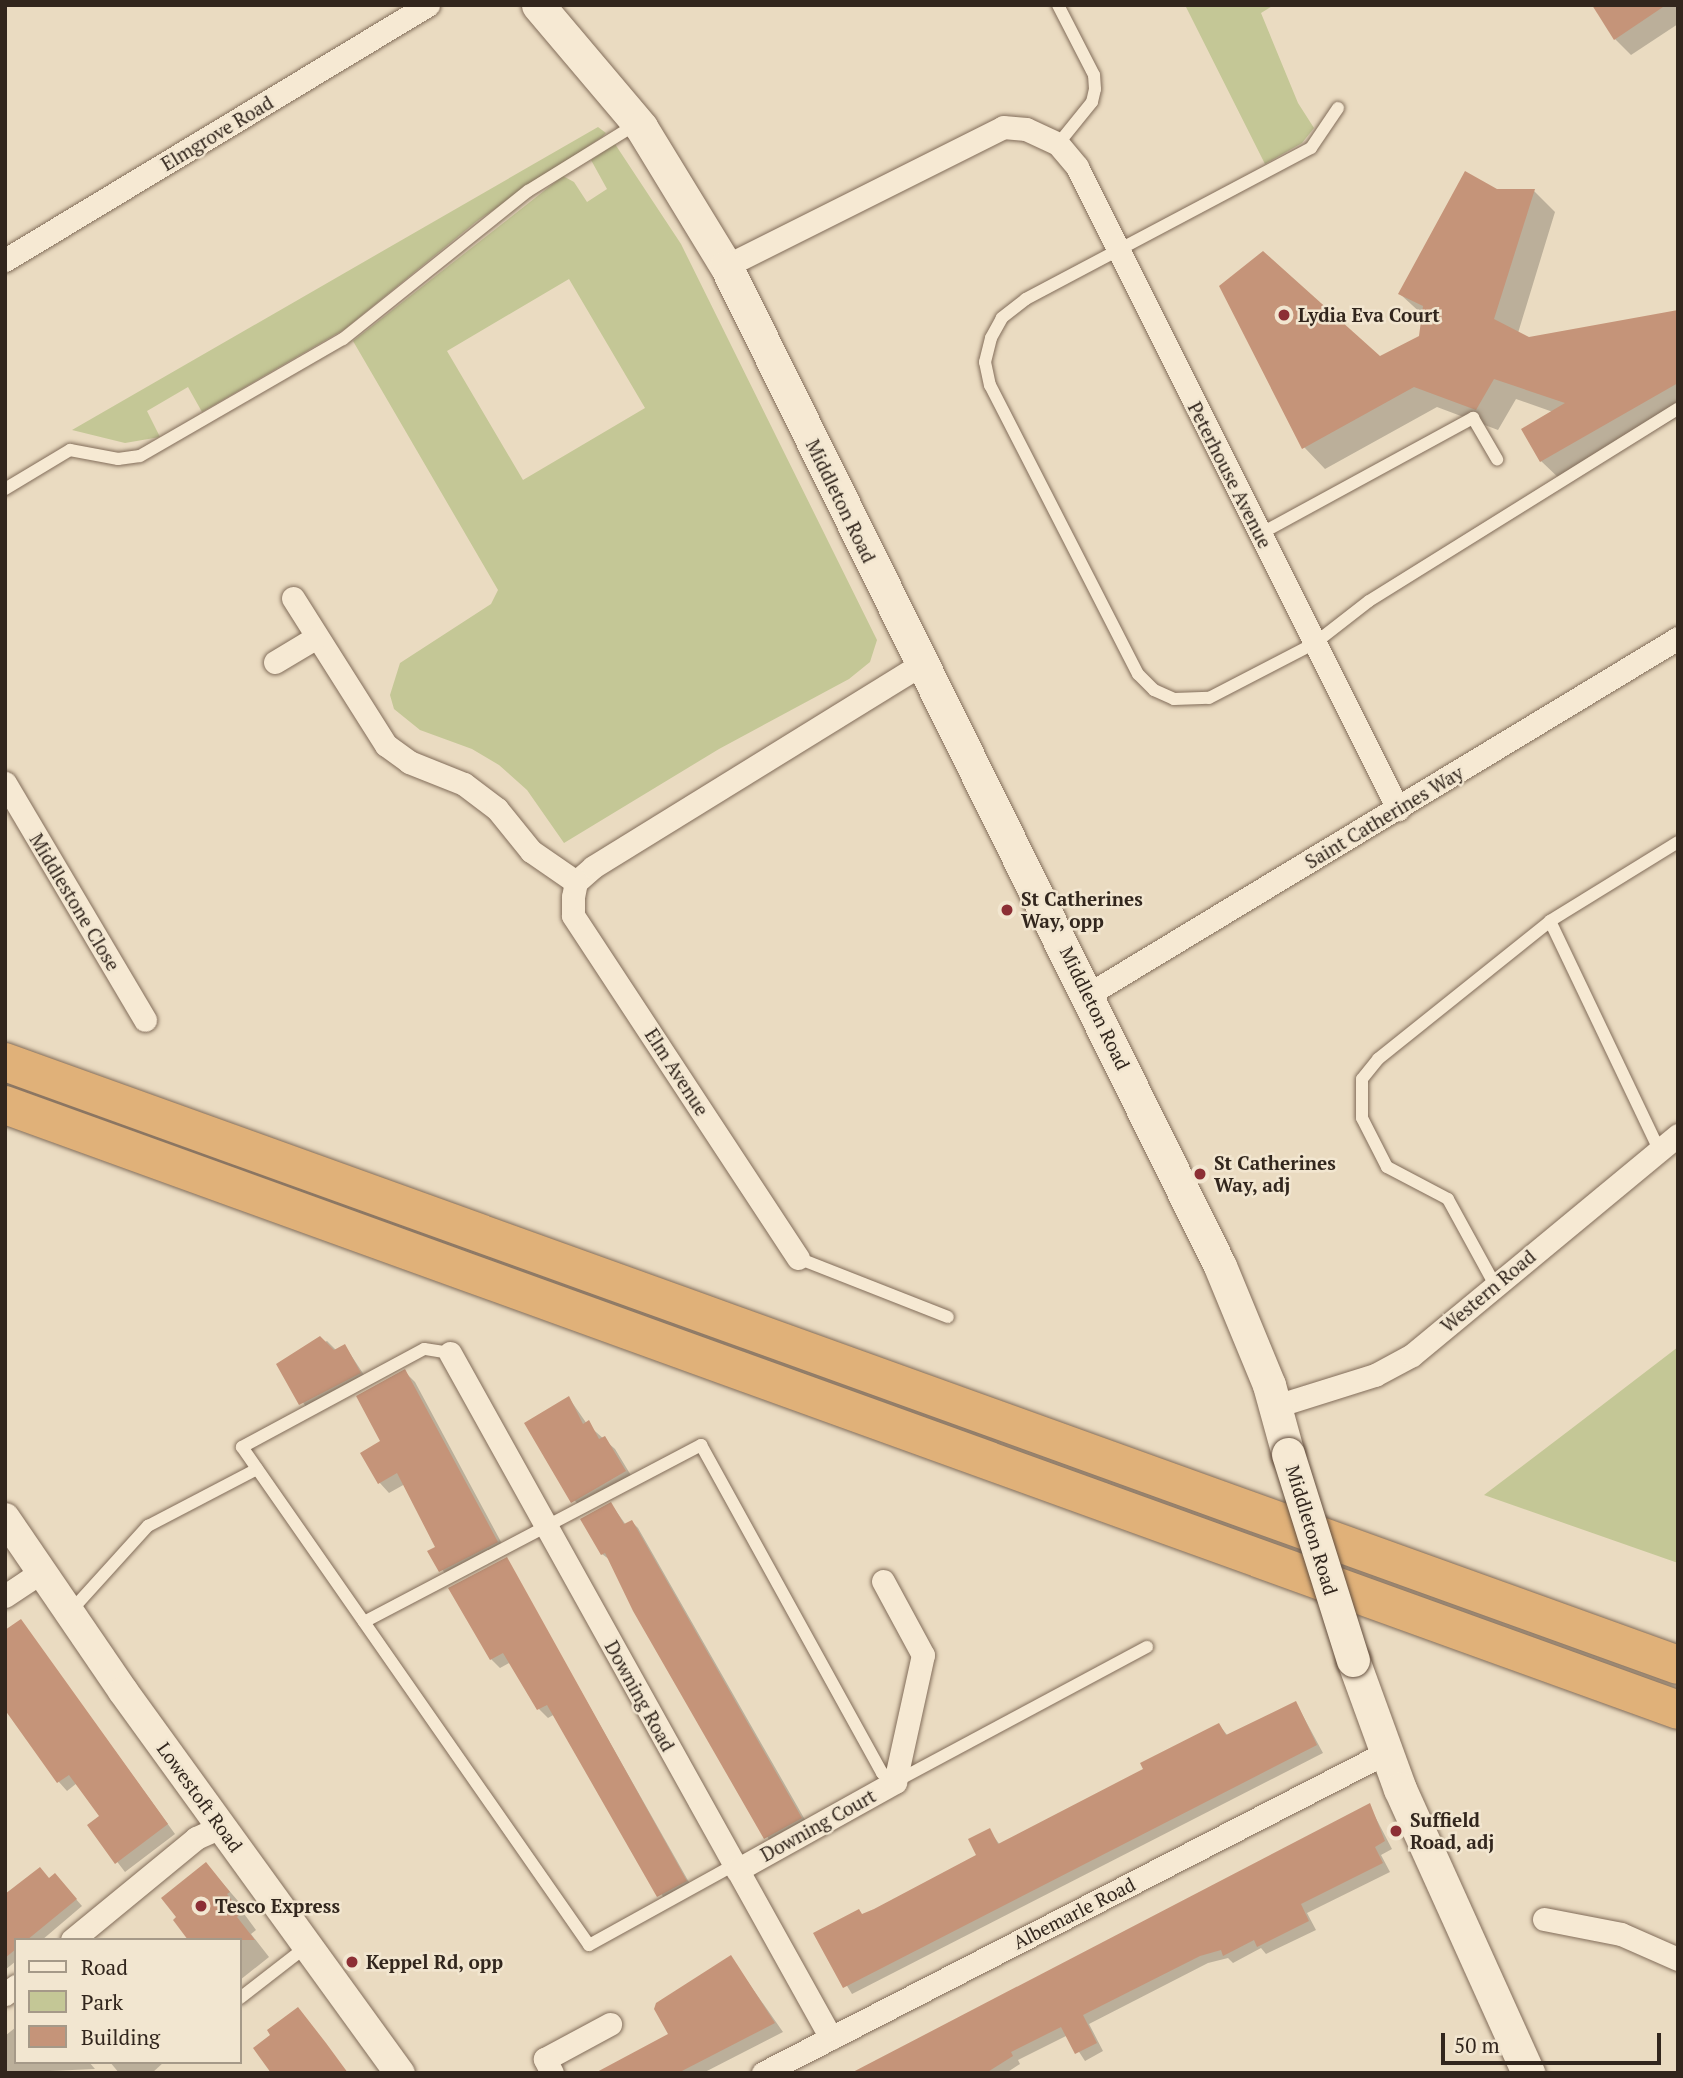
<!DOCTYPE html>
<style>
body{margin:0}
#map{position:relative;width:1683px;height:2078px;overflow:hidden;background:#eadbc1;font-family:"PT Serif",serif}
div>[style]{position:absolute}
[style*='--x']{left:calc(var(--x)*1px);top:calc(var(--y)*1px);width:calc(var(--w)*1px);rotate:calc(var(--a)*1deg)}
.green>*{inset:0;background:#c4c796}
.shadow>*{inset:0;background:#0003}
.building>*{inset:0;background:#c59479}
.roads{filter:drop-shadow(0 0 2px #826d5a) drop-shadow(0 0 2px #826d5a)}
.service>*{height:12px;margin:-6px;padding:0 6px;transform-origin:6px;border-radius:6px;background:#f6e9d3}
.minor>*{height:23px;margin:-11.5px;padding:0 11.5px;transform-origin:11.5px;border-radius:11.5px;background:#f6e9d3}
.tertiary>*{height:30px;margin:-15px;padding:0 15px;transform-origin:15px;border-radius:15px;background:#f6e9d3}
.secondary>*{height:33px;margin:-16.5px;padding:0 16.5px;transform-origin:16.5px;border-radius:16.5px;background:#f6e9d3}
.trunk>*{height:38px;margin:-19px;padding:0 19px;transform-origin:19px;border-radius:19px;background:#e0b179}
.bridges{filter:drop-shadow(0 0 2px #634e3d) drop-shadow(0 0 2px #634e3d)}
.secondary-bridge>*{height:33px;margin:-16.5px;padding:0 16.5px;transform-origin:16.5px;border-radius:16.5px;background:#f6e9d3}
.dots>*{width:19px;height:19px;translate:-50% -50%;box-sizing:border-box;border:4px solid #f2e6d0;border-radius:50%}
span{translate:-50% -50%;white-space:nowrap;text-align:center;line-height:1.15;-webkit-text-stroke:5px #f2e6d0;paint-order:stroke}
.street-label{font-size:19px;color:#32261d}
.poi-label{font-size:19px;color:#32261d;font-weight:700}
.left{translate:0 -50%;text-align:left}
.frame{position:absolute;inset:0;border:7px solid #32261d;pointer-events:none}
.legend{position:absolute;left:14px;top:1938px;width:228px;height:126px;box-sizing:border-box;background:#f2e6d0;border:2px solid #a59988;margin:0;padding:9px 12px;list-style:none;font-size:21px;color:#32261d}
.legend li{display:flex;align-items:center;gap:14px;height:35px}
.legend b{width:35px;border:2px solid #a59988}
.scale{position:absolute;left:1441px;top:2033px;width:220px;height:32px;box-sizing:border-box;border:4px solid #32261d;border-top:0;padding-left:9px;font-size:21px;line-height:24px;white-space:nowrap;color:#32261d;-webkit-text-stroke:5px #f2e6d0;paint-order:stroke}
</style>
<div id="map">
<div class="green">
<i style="clip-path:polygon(1185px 5px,1274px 5px,1261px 13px,1298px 103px,1314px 128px,1302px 143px,1265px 164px)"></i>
<i style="clip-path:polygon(598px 127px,606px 133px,602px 137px,477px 221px,345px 329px,202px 412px,188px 387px,147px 411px,160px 437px,125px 443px,72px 430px)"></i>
<i style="clip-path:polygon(evenodd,615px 144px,681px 244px,877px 640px,870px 662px,849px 679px,719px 749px,564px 843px,527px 790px,499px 765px,472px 749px,420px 730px,394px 709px,390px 695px,400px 663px,491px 604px,498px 590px,353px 341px,563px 176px,574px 182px,587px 202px,607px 189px,591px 160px,615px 144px,569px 279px,645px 408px,523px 480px,447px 351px,569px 279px)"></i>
<i style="clip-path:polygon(1678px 1347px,1678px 1563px,1484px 1495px,1571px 1429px)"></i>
</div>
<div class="shadow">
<i style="clip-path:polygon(1597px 5px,1678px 5px,1678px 24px,1631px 55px,1615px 39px)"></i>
<i style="clip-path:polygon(1496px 191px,1534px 191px,1555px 212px,1518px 333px,1529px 339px,1678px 312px,1678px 417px,1563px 482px,1541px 461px,1553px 412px,1516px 399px,1498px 430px,1437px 407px,1325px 469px,1304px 447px,1380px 358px,1421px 337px,1424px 316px,1400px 294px)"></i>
<i style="clip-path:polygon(327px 1341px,336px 1350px,345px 1346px,370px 1384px,311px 1415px,279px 1364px)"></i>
<i style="clip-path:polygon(404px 1371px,415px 1382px,507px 1553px,451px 1582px,430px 1552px,437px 1548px,405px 1484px,389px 1493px,379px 1482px,382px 1442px)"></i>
<i style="clip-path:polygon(569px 1398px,587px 1424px,615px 1449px,635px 1482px,583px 1513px,526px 1424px)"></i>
<i style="clip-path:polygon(611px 1504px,626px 1525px,632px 1522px,638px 1528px,808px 1825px,772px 1845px,610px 1560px,602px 1554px)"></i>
<i style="clip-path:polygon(506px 1559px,694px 1891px,668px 1905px,555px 1714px,548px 1718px,539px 1709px,511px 1662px,500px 1668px,491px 1659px,451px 1588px)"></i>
<i style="clip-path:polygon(21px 1621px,175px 1834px,125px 1872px,89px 1825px,102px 1816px,77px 1783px,67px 1791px,59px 1782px)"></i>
<i style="clip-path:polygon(1296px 1703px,1323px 1753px,852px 1994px,815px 1934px,864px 1916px,979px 1856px,989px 1830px,1000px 1845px,1145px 1770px,1219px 1725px,1228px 1736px)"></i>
<i style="clip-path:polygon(1369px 1805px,1392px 1849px,1381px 1855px,1390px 1872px,1307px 1913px,1316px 1930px,1266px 1954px,1261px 1948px,1233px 1963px,1228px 1958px,1208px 1963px,1089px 2024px,1103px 2051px,1085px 2061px,1068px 2035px,1018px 2060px,1020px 2064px,1006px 2073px,853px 2073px)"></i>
<i style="clip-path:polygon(206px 1864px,245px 1909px,242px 1911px,256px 1930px,251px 1934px,269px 1957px,240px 1980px,240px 1940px)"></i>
<i style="clip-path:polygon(49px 1880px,61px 1882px,82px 1906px,42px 1940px,16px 1940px,16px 1961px,5px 1970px,5px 1898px)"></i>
<i style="clip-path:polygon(731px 1958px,783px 2032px,703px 2073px,598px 2073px,671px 2035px)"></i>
<i style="clip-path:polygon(16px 2027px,16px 2062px,89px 2062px,95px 2069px,5px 2073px,5px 2036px)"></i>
<i style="clip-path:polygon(110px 2062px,164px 2062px,152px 2073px,119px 2073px)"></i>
</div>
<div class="building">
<i style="clip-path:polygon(1592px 5px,1666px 5px,1614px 40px)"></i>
<i style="clip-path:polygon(1465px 171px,1497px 189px,1535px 189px,1494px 319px,1529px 337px,1678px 310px,1678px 383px,1540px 462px,1521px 429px,1565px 403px,1494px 379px,1476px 410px,1414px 387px,1302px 449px,1219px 286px,1263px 251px,1380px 356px,1419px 336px,1423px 306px,1398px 294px)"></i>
<i style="clip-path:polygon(320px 1336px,334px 1350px,345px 1344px,361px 1373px,299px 1405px,276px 1364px)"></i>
<i style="clip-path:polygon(405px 1369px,498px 1542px,439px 1572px,427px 1551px,435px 1547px,397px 1473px,378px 1484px,360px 1453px,380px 1441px,356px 1396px)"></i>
<i style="clip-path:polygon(569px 1396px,583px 1424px,589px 1420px,599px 1439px,605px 1436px,626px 1471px,571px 1503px,524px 1423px)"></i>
<i style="clip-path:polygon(611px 1502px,624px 1524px,632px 1520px,802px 1818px,764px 1839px,633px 1611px,605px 1553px,601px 1555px,580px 1519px)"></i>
<i style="clip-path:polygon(507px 1557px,687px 1881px,657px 1897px,547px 1705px,537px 1710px,503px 1653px,490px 1660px,448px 1588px)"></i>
<i style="clip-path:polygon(21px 1619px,168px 1824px,115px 1864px,87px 1825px,99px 1816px,69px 1775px,57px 1783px,5px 1710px,5px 1630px)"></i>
<i style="clip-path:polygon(1296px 1701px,1317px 1745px,843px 1988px,813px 1933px,859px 1909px,862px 1914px,874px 1909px,976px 1855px,968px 1839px,990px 1828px,998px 1844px,1143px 1769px,1140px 1763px,1219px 1723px,1226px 1735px)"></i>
<i style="clip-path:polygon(1370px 1803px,1385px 1841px,1375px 1847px,1383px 1863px,1301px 1904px,1309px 1921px,1257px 1947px,1254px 1940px,1223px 1956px,1221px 1950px,1200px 1956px,1083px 2015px,1097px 2043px,1075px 2054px,1061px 2027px,1011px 2052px,1013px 2056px,986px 2073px,851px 2073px)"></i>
<i style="clip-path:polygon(206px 1862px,230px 1892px,227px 1894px,241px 1913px,237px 1917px,255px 1940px,188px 1940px,173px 1920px,176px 1917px,161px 1898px)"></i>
<i style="clip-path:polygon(40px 1867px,49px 1878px,55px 1873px,77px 1899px,27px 1940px,16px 1940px,16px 1949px,5px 1958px,5px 1894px)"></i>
<i style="clip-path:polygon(731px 1955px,775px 2023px,678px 2073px,595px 2073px,668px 2034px,654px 2009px,656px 2003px)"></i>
<i style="clip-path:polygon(298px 2007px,326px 2043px,348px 2073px,271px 2073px,253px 2048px,270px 2035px,267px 2030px)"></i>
</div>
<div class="roads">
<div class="service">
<i style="--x:1338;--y:108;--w:48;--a:124"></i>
<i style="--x:1311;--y:148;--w:323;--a:152.1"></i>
<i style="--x:1026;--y:299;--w:31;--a:142"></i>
<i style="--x:1002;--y:318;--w:23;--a:119"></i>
<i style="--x:991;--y:338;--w:25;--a:104"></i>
<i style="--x:985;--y:362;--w:24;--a:78"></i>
<i style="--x:990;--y:385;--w:325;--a:62.9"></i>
<i style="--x:1138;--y:674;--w:23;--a:45"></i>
<i style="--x:1154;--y:690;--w:22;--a:24"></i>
<i style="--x:1174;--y:699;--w:35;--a:-2"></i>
<i style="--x:1209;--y:698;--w:119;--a:-27.4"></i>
<i style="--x:1315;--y:643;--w:68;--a:-37.9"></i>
<i style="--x:1369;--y:601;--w:364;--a:-31.9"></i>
<i style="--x:1058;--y:144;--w:54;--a:-51"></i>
<i style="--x:1092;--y:102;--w:13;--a:-77"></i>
<i style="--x:1095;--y:89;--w:14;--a:-94"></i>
<i style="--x:1094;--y:75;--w:79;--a:-117.2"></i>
<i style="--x:5;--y:489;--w:76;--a:-31"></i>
<i style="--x:70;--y:450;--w:49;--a:10.6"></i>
<i style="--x:118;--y:459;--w:22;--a:-8"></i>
<i style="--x:140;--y:456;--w:234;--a:-30"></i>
<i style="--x:343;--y:339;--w:237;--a:-38.7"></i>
<i style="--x:528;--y:191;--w:129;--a:-31.7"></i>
<i style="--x:1260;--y:534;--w:243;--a:-28.6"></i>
<i style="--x:1473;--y:418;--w:48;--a:59.7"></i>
<i style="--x:1550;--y:921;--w:254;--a:64.5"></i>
<i style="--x:798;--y:1258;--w:161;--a:21.5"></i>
<i style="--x:1495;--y:1285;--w:98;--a:-118.7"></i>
<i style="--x:1448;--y:1199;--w:69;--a:-152.3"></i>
<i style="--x:1387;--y:1167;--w:55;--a:-117"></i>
<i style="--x:1362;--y:1118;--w:39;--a:-90"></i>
<i style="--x:1362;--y:1079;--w:26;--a:-51"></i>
<i style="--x:1378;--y:1059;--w:221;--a:-38.7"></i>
<i style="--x:1550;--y:921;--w:150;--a:-31.7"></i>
<i style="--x:450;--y:1353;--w:26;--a:-171"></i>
<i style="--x:424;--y:1349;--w:207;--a:151.7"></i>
<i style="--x:242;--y:1447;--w:607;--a:55.13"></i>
<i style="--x:589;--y:1945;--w:166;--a:-28.9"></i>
<i style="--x:69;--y:1613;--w:118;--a:-47.8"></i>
<i style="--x:148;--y:1526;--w:123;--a:-27.6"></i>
<i style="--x:364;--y:1622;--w:381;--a:-27.7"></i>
<i style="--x:701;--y:1445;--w:375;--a:61.1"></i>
<i style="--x:882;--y:1773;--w:16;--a:35"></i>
<i style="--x:895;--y:1782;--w:286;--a:-28.2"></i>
<i style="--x:240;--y:1998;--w:85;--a:-37.8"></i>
</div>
<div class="minor">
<i style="--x:5;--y:260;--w:494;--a:-31.1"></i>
<i style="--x:726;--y:266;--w:310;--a:-26.6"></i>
<i style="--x:1003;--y:127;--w:23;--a:5"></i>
<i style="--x:1026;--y:129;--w:35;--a:25"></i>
<i style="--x:1058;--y:144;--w:30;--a:50"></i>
<i style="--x:1077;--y:167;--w:718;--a:63.43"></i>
<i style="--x:293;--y:598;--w:174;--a:57.7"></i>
<i style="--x:386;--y:745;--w:29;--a:36"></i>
<i style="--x:409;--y:762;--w:59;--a:21.8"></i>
<i style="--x:464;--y:784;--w:41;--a:37.1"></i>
<i style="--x:497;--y:809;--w:54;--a:51"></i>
<i style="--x:531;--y:851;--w:55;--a:34.6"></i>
<i style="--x:275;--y:662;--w:47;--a:-31"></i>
<i style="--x:5;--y:783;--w:275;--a:59.4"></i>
<i style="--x:1089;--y:994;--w:688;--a:-31.15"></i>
<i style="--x:798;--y:1258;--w:410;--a:-123.3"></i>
<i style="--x:573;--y:915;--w:18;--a:-90"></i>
<i style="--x:573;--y:897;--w:15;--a:-79"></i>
<i style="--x:576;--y:882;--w:23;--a:-41"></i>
<i style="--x:593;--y:867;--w:387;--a:-31.7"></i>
<i style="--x:450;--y:1353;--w:784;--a:60.92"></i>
<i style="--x:1276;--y:1406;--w:104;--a:-17.4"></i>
<i style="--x:1375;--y:1375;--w:42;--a:-28.4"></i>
<i style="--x:1412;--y:1355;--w:345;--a:-39.6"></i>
<i style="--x:5;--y:1596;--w:43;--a:-33.7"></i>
<i style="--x:737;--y:1870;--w:181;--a:-29.1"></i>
<i style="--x:895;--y:1782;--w:130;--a:-77.6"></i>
<i style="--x:923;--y:1655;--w:84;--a:-118.4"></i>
<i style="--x:1544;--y:1919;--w:78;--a:11"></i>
<i style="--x:1621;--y:1934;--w:62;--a:23.7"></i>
<i style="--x:72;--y:1940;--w:161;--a:-39.4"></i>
<i style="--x:196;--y:1838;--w:27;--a:-24"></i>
<i style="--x:5;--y:1994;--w:14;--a:-36"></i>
<i style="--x:552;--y:2073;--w:16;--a:-117"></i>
<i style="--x:545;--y:2059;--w:74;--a:-28.3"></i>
<i style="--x:763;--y:2073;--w:699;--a:-27.22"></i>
</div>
<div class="tertiary">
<i style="--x:5;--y:1518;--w:209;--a:55.7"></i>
<i style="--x:123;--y:1691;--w:472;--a:54.1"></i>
</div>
<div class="secondary">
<i style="--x:538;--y:5;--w:160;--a:49.8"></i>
<i style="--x:641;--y:127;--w:163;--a:58.6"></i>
<i style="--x:726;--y:266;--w:1115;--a:63.71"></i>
<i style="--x:1220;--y:1266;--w:129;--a:67.6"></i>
<i style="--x:1269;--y:1385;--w:72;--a:74.6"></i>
<i style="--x:1353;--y:1660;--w:137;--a:70"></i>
<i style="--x:1400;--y:1789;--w:312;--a:65.7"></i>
</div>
<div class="trunk">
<i style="--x:5;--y:1062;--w:1778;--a:19.82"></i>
<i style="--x:5;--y:1105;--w:1779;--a:19.88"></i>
</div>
</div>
<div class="bridges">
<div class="secondary-bridge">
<i style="--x:1288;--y:1454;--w:216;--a:72.5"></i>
</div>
</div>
<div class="dots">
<i style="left:1284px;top:315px;background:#8c2f35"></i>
<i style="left:1007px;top:910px;background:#8c2f35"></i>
<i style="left:1200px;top:1174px;background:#8c2f35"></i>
<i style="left:1396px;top:1831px;background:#8c2f35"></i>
<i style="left:201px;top:1906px;background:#8c2f35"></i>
<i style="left:352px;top:1962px;background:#8c2f35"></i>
</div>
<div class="street-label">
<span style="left:217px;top:133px;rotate:-31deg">Elmgrove Road</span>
<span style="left:1230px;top:475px;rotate:63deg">Peterhouse Avenue</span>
<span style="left:841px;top:501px;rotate:64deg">Middleton Road</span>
<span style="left:1384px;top:817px;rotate:-31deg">Saint Catherines Way</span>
<span style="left:75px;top:902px;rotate:59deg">Middlestone Close</span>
<span style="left:1095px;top:1008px;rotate:64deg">Middleton Road</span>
<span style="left:677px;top:1072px;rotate:57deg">Elm Avenue</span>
<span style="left:1488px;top:1291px;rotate:-40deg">Western Road</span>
<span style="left:1312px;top:1530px;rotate:73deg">Middleton Road</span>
<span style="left:640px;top:1696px;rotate:61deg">Downing Road</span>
<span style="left:200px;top:1797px;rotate:54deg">Lowestoft Road</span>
<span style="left:818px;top:1825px;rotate:-29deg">Downing Court</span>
<span style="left:1074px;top:1913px;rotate:-27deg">Albemarle Road</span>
</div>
<div class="poi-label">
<span class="left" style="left:1298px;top:315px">Lydia Eva Court</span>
<span class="left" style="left:1021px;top:910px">St Catherines<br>Way, opp</span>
<span class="left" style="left:1214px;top:1174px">St Catherines<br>Way, adj</span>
<span class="left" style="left:1410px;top:1831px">Suffield<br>Road, adj</span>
<span class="left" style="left:215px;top:1906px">Tesco Express</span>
<span class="left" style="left:366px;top:1962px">Keppel Rd, opp</span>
</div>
<div class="frame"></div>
<ul class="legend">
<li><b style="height:9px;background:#f6e9d3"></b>Road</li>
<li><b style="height:19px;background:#c4c796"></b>Park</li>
<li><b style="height:19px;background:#c59479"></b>Building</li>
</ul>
<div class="scale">50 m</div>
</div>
